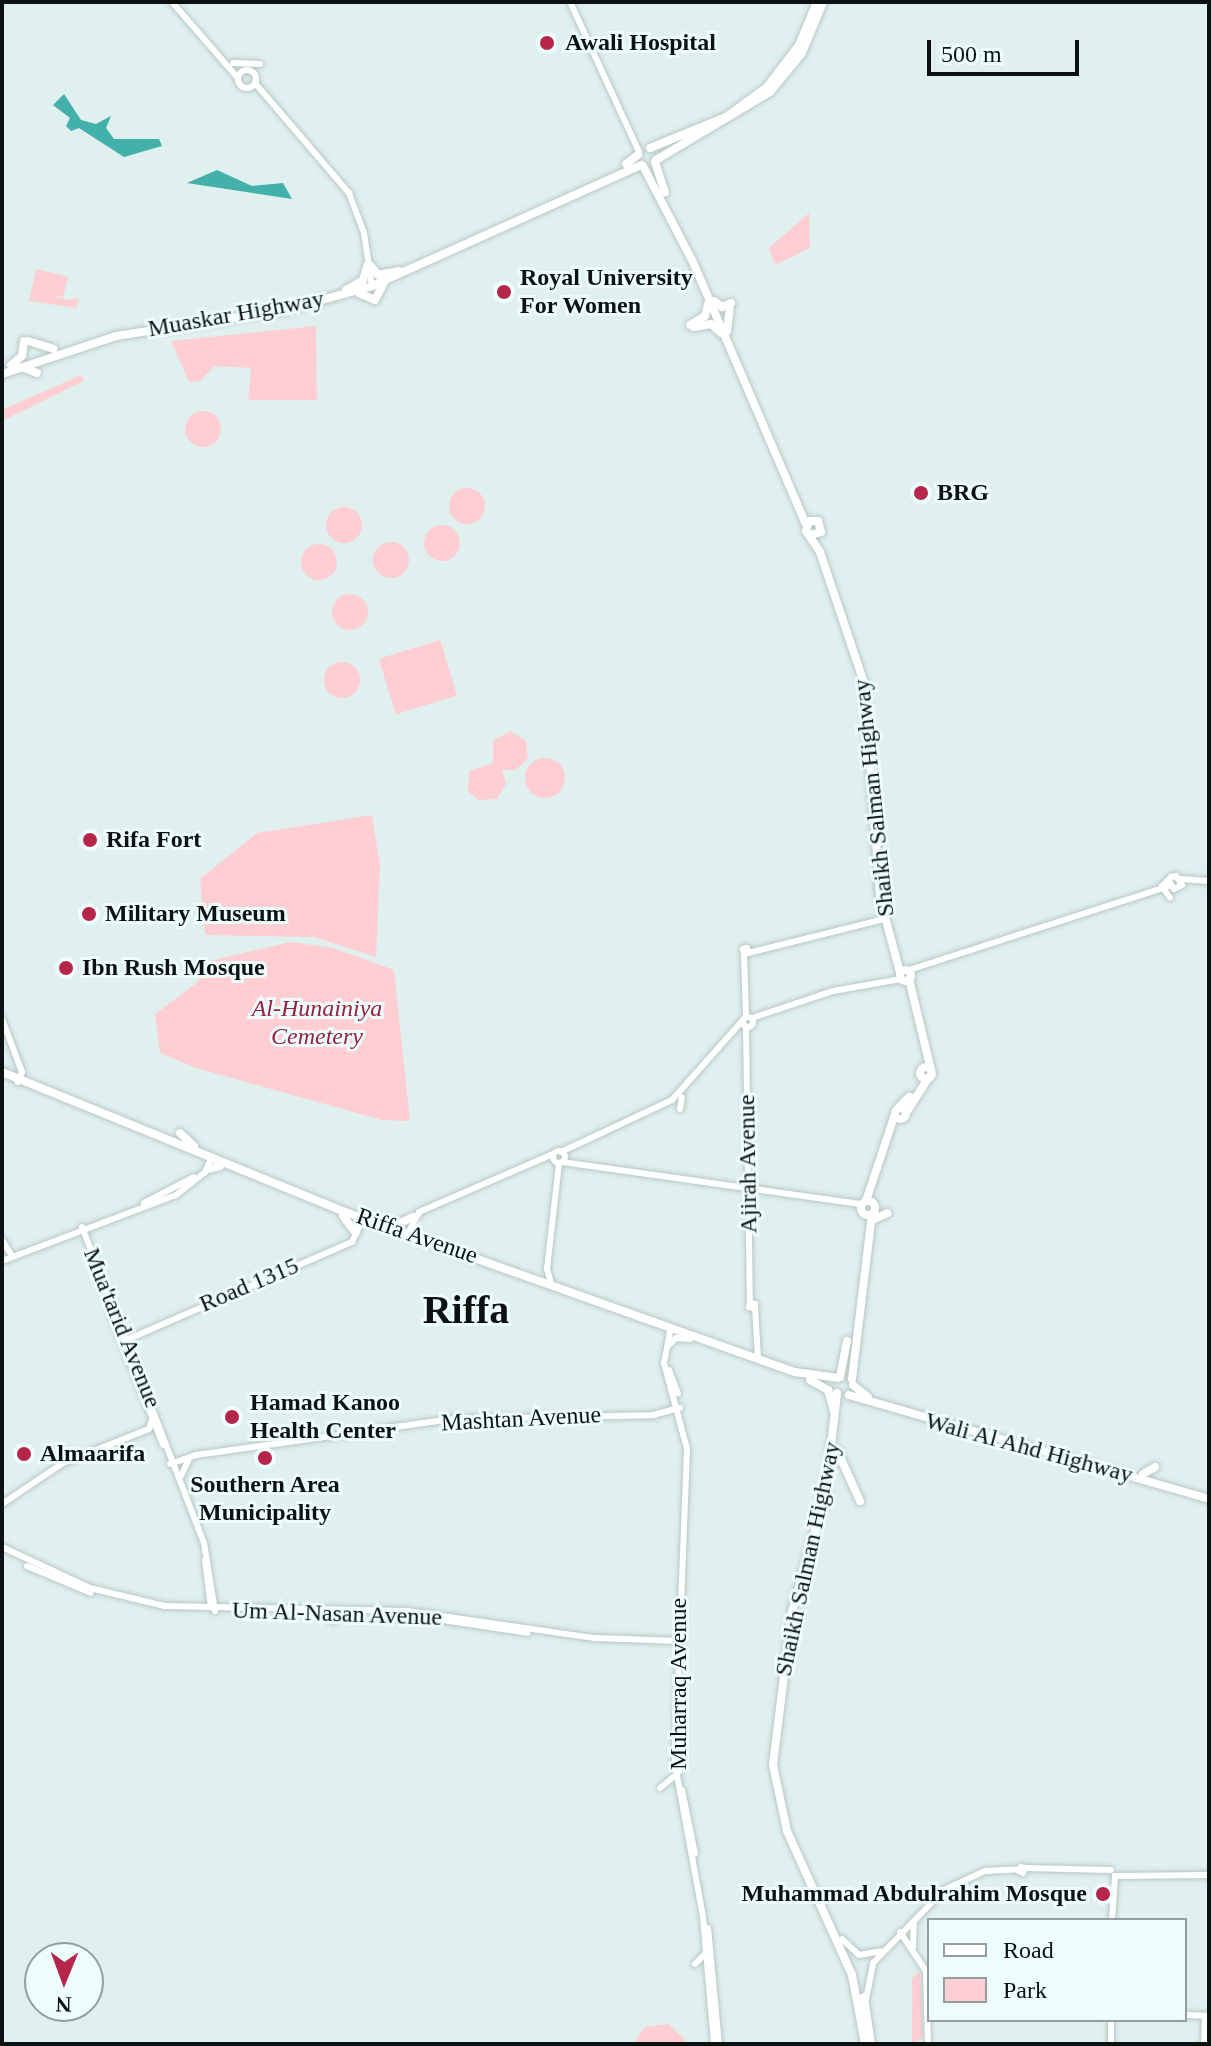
<!DOCTYPE html>
<style>
body{margin:0}
#map{position:relative;width:1211px;height:2046px;overflow:hidden;background:#dff0ee;font-family:Georgia,serif}
div>[style]{position:absolute}
[style*='--x']{left:calc(var(--x)*1px);top:calc(var(--y)*1px);width:calc(var(--w)*1px);rotate:calc(var(--a)*1deg)}
.green>*{inset:0;background:#feced2;transform-origin:0 0}
.round{border-radius:50%}
.water>*{inset:0;background:#44b0ac}
.roads{filter:drop-shadow(0 0 2px #b7c8c6) drop-shadow(0 0 2px #b7c8c6)}
.secondary>*{height:6px;margin:-3px;padding:0 3px;transform-origin:3px;border-radius:3px;background:#fff}
.secondary>.ring{margin:-3px;padding:0;box-sizing:content-box;background:none;border:6px solid #fff;border-radius:50%}
.primary>*{height:8px;margin:-4px;padding:0 4px;transform-origin:4px;border-radius:4px;background:#fff}
.primary>.ring{margin:-4px;padding:0;box-sizing:content-box;background:none;border:8px solid #fff;border-radius:50%}
.dots>*{width:22px;height:22px;translate:-50% -50%;box-sizing:border-box;border:4px solid #ecfdfc;border-radius:50%}
span{translate:-50% -50%;white-space:nowrap;text-align:center;line-height:1.15;-webkit-text-stroke:6px #ecfdfc;paint-order:stroke}
.poi-label{font-size:24px;color:#0c1211;font-weight:700}
.left{translate:0 -50%;text-align:left}
.right{translate:-100% -50%;text-align:right}
.street-label{font-size:24px;color:#0c1211}
.park-label{font-size:24px;color:#97213e;font-style:italic}
.town-label{font-size:40px;color:#0c1211;font-weight:700}
.frame{position:absolute;inset:0;border:4px solid #0c1211;pointer-events:none}
.legend{position:absolute;left:927px;top:1918px;width:260px;height:104px;box-sizing:border-box;background:#ecfdfc;border:2px solid #929f9e;margin:0;padding:10px 14px;list-style:none;font-size:24px;color:#0c1211}
.legend li{display:flex;align-items:center;gap:16px;height:40px}
.legend b{width:40px;border:2px solid #929f9e}
.north{position:absolute;left:24px;top:1942px;width:80px;height:80px;box-sizing:border-box;background:#ecfdfc;border:2px solid #929f9e;border-radius:50%;rotate:181deg;font-size:22px;font-weight:700;line-height:32px;text-align:center;color:#0c1211}
.north::after{content:'';display:block;margin:auto;width:28px;height:36px;background:#b6254a;clip-path:polygon(50% 0,100% 100%,50% 72%,0 100%)}
.scale{position:absolute;left:927px;top:40px;width:152px;height:36px;box-sizing:border-box;border:4px solid #0c1211;border-top:0;padding-left:10px;font-size:24px;line-height:28px;white-space:nowrap;color:#0c1211;-webkit-text-stroke:6px #ecfdfc;paint-order:stroke}
</style>
<div id="map">
<div class="green">
<i style="clip-path:polygon(809px 213px,810px 248px,775px 265px,769px 248px)"></i>
<i style="clip-path:polygon(36px 269px,68px 277px,63px 297px,49px 295px,68px 300px,79px 298px,76px 308px,29px 301px)"></i>
<i style="clip-path:polygon(316px 326px,317px 400px,248px 400px,251px 368px,215px 366px,200px 381px,189px 382px,171px 341px)"></i>
<i style="clip-path:polygon(81px 375px,84px 381px,2px 421px,2px 410px)"></i>
<i class="round" style="left:185px;top:411px;width:36px;height:36px"></i>
<i class="round" style="left:449px;top:488px;width:36px;height:36px"></i>
<i class="round" style="left:326px;top:507px;width:36px;height:36px"></i>
<i class="round" style="left:424px;top:525px;width:36px;height:36px"></i>
<i class="round" style="left:373px;top:542px;width:36px;height:36px"></i>
<i class="round" style="left:301px;top:544px;width:36px;height:36px"></i>
<i class="round" style="left:332px;top:594px;width:36px;height:36px"></i>
<i style="left:440px;top:640px;width:58px;height:64px;rotate:73deg"></i>
<i class="round" style="left:324px;top:662px;width:36px;height:36px"></i>
<i style="clip-path:polygon(510px 731px,526px 741px,528px 759px,515px 770px,502px 770px,506px 784px,497px 799px,478px 800px,468px 791px,469px 771px,493px 763px,493px 741px)"></i>
<i class="round" style="left:525px;top:758px;width:40px;height:40px"></i>
<i style="clip-path:polygon(372px 815px,380px 866px,376px 957px,314px 937px,205px 935px,200px 879px,257px 833px)"></i>
<i style="clip-path:polygon(290px 942px,333px 948px,394px 970px,410px 1121px,382px 1120px,196px 1068px,160px 1053px,155px 1014px,199px 981px,197px 964px)"></i>
<i style="clip-path:polygon(920px 1972px,923px 2038px,912px 2044px,912px 1978px)"></i>
<i style="clip-path:polygon(669px 2024px,689px 2044px,633px 2044px,645px 2027px)"></i>
</div>
<div class="water">
<i style="clip-path:polygon(64px 94px,81px 120px,96px 124px,111px 116px,106px 128px,114px 139px,159px 139px,162px 146px,124px 157px,79px 128px,71px 131px,66px 126px,70px 118px,53px 105px)"></i>
<i style="clip-path:polygon(217px 170px,252px 186px,283px 183px,292px 199px,187px 183px)"></i>
</div>
<div class="roads">
<div class="secondary">
<i style="--x:172;--y:2;--w:99;--a:49.1"></i>
<i style="--x:571;--y:4;--w:163;--a:65.3"></i>
<i style="--x:233;--y:63;--w:27;--a:2"></i>
<i class="ring" style="left:238px;top:70px;width:12px;height:12px"></i>
<i style="--x:255;--y:83;--w:145;--a:49.5"></i>
<i style="--x:349;--y:193;--w:43;--a:69.4"></i>
<i style="--x:364;--y:233;--w:54;--a:81.4"></i>
<i style="--x:1181;--y:879;--w:28;--a:4"></i>
<i style="--x:1162;--y:886;--w:13;--a:-45"></i>
<i style="--x:1171;--y:877;--w:5;--a:-11"></i>
<i style="--x:1176;--y:876;--w:11;--a:56"></i>
<i style="--x:1182;--y:885;--w:9;--a:153"></i>
<i style="--x:1174;--y:889;--w:9;--a:-122"></i>
<i style="--x:1162;--y:886;--w:14;--a:56"></i>
<i style="--x:747;--y:948;--w:5;--a:79"></i>
<i style="--x:748;--y:953;--w:4;--a:166"></i>
<i style="--x:744;--y:954;--w:5;--a:-101"></i>
<i style="--x:743;--y:949;--w:4;--a:-14"></i>
<i style="--x:748;--y:953;--w:140;--a:-14"></i>
<i style="--x:744;--y:954;--w:63;--a:88.2"></i>
<i style="--x:909;--y:970;--w:273;--a:-17.9"></i>
<i class="ring" style="left:743px;top:1017px;width:4px;height:4px"></i>
<i style="--x:752;--y:1018;--w:85;--a:-18.4"></i>
<i style="--x:833;--y:991;--w:69;--a:-10"></i>
<i style="--x:2;--y:1019;--w:57;--a:69.3"></i>
<i style="--x:22;--y:1072;--w:11;--a:112"></i>
<i style="--x:746;--y:1026;--w:277;--a:89.2"></i>
<i style="--x:680;--y:1109;--w:12;--a:-81"></i>
<i class="ring" style="left:553px;top:1151px;width:6px;height:6px"></i>
<i style="--x:561;--y:1152;--w:123;--a:-25.1"></i>
<i style="--x:672;--y:1100;--w:107;--a:-48.4"></i>
<i style="--x:562;--y:1162;--w:303;--a:8"></i>
<i style="--x:144;--y:1203;--w:56;--a:-27.5"></i>
<i style="--x:82;--y:1227;--w:339;--a:68.9"></i>
<i style="--x:204;--y:1543;--w:69;--a:80.8"></i>
<i style="--x:407;--y:1235;--w:26;--a:-62"></i>
<i style="--x:419;--y:1212;--w:146;--a:-23.4"></i>
<i style="--x:2;--y:1240;--w:19;--a:58"></i>
<i style="--x:2;--y:1261;--w:186;--a:-20.8"></i>
<i style="--x:176;--y:1195;--w:37;--a:-38"></i>
<i style="--x:205;--y:1172;--w:17;--a:-65"></i>
<i style="--x:551;--y:1283;--w:15;--a:-106"></i>
<i style="--x:547;--y:1269;--w:107;--a:-83.5"></i>
<i style="--x:750;--y:1303;--w:5;--a:11"></i>
<i style="--x:755;--y:1304;--w:4;--a:117"></i>
<i style="--x:753;--y:1308;--w:4;--a:-166"></i>
<i style="--x:749;--y:1307;--w:4;--a:-76"></i>
<i style="--x:755;--y:1307;--w:51;--a:86.6"></i>
<i style="--x:111;--y:1314;--w:141;--a:68.3"></i>
<i style="--x:671;--y:1327;--w:37;--a:101"></i>
<i style="--x:664;--y:1363;--w:89;--a:75"></i>
<i style="--x:687;--y:1449;--w:315;--a:92.2"></i>
<i style="--x:675;--y:1764;--w:156;--a:79.6"></i>
<i style="--x:703;--y:1917;--w:127;--a:85"></i>
<i style="--x:124;--y:1341;--w:249;--a:-23.5"></i>
<i style="--x:352;--y:1242;--w:26;--a:-65"></i>
<i style="--x:669;--y:1345;--w:10;--a:-45"></i>
<i style="--x:676;--y:1338;--w:14;--a:4"></i>
<i style="--x:669;--y:1370;--w:25;--a:69"></i>
<i style="--x:170;--y:1464;--w:28;--a:-19"></i>
<i style="--x:196;--y:1455;--w:260;--a:-8"></i>
<i style="--x:453;--y:1419;--w:200;--a:-1.1"></i>
<i style="--x:653;--y:1415;--w:28;--a:-15"></i>
<i style="--x:181;--y:1476;--w:17;--a:-65"></i>
<i style="--x:2;--y:1504;--w:73;--a:-33.9"></i>
<i style="--x:63;--y:1463;--w:92;--a:-21.6"></i>
<i style="--x:149;--y:1429;--w:9;--a:-72"></i>
<i style="--x:2;--y:1547;--w:97;--a:25"></i>
<i style="--x:90;--y:1588;--w:77;--a:13.5"></i>
<i style="--x:165;--y:1606;--w:242;--a:1.2"></i>
<i style="--x:407;--y:1611;--w:190;--a:8.2"></i>
<i style="--x:595;--y:1638;--w:87;--a:2"></i>
<i style="--x:205;--y:1560;--w:48;--a:82.9"></i>
<i style="--x:27;--y:1566;--w:69;--a:22.9"></i>
<i style="--x:325;--y:1614;--w:11;--a:38"></i>
<i style="--x:416;--y:1616;--w:113;--a:8.6"></i>
<i style="--x:680;--y:1771;--w:85;--a:-89.3"></i>
<i style="--x:660;--y:1788;--w:21;--a:-39"></i>
<i style="--x:682;--y:1790;--w:65;--a:78.5"></i>
<i style="--x:1021;--y:1867;--w:4;--a:27"></i>
<i style="--x:1025;--y:1869;--w:4;--a:117"></i>
<i style="--x:1023;--y:1873;--w:4;--a:-153"></i>
<i style="--x:1019;--y:1871;--w:4;--a:-63"></i>
<i style="--x:1025;--y:1868;--w:86;--a:1.3"></i>
<i style="--x:1112;--y:1920;--w:44;--a:-86.1"></i>
<i style="--x:1115;--y:1876;--w:94;--a:-0.6"></i>
<i style="--x:708;--y:1928;--w:117;--a:84.6"></i>
<i style="--x:900;--y:1932;--w:47;--a:56.3"></i>
<i style="--x:926;--y:1971;--w:73;--a:88.4"></i>
<i style="--x:842;--y:1939;--w:23;--a:43"></i>
<i style="--x:859;--y:1955;--w:22;--a:-10"></i>
<i style="--x:913;--y:1947;--w:24;--a:-88"></i>
<i style="--x:695;--y:1964;--w:14;--a:-45"></i>
<i style="--x:866;--y:2000;--w:38;--a:-79"></i>
<i style="--x:873;--y:1963;--w:102;--a:-45.8"></i>
<i style="--x:944;--y:1890;--w:45;--a:-24.9"></i>
<i style="--x:985;--y:1871;--w:34;--a:-3"></i>
<i style="--x:1185;--y:2015;--w:24;--a:2"></i>
<i style="--x:1111;--y:2044;--w:24;--a:-90"></i>
<i style="--x:1204;--y:2044;--w:28;--a:-88"></i>
</div>
<div class="primary">
<i style="--x:650;--y:148;--w:82;--a:-22.2"></i>
<i style="--x:726;--y:117;--w:51;--a:-36.2"></i>
<i style="--x:767;--y:87;--w:53;--a:-52.7"></i>
<i style="--x:799;--y:45;--w:47;--a:-67.3"></i>
<i style="--x:656;--y:160;--w:133;--a:-30.8"></i>
<i style="--x:770;--y:92;--w:50;--a:-50.6"></i>
<i style="--x:802;--y:53;--w:55;--a:-67.6"></i>
<i style="--x:655;--y:162;--w:32;--a:72"></i>
<i style="--x:626;--y:164;--w:15;--a:-37"></i>
<i style="--x:643;--y:166;--w:108;--a:62.5"></i>
<i style="--x:693;--y:262;--w:285;--a:66.7"></i>
<i style="--x:370;--y:265;--w:13;--a:51"></i>
<i style="--x:378;--y:275;--w:21;--a:-11"></i>
<i style="--x:346;--y:290;--w:20;--a:-30"></i>
<i style="--x:363;--y:280;--w:15;--a:-74"></i>
<i style="--x:359;--y:293;--w:17;--a:24"></i>
<i style="--x:375;--y:300;--w:18;--a:-63"></i>
<i style="--x:714;--y:301;--w:10;--a:37"></i>
<i style="--x:722;--y:307;--w:10;--a:-24"></i>
<i style="--x:690;--y:325;--w:17;--a:-31"></i>
<i style="--x:705;--y:316;--w:12;--a:-76"></i>
<i style="--x:694;--y:327;--w:17;--a:-10"></i>
<i style="--x:711;--y:324;--w:13;--a:42"></i>
<i style="--x:727;--y:331;--w:23;--a:-83"></i>
<i style="--x:28;--y:341;--w:27;--a:17"></i>
<i style="--x:11;--y:365;--w:14;--a:-39"></i>
<i style="--x:22;--y:356;--w:15;--a:-82"></i>
<i style="--x:22;--y:367;--w:16;--a:22"></i>
<i style="--x:2;--y:374;--w:120;--a:-18.4"></i>
<i style="--x:116;--y:336;--w:171;--a:-8.7"></i>
<i style="--x:285;--y:310;--w:90;--a:-15.4"></i>
<i style="--x:372;--y:286;--w:295;--a:-24.2"></i>
<i style="--x:810;--y:535;--w:11;--a:-15"></i>
<i style="--x:821;--y:532;--w:11;--a:-105"></i>
<i style="--x:818;--y:521;--w:9;--a:180"></i>
<i style="--x:809;--y:521;--w:10;--a:107"></i>
<i style="--x:806;--y:531;--w:25;--a:56"></i>
<i style="--x:820;--y:552;--w:138;--a:71.4"></i>
<i style="--x:864;--y:683;--w:216;--a:85.7"></i>
<i style="--x:880;--y:898;--w:77;--a:74.9"></i>
<i class="ring" style="left:899.5px;top:969.5px;width:3px;height:3px"></i>
<i style="--x:909;--y:979;--w:94;--a:76.4"></i>
<i class="ring" style="left:920px;top:1067px;width:4px;height:4px"></i>
<i style="--x:2;--y:1072;--w:374;--a:22.2"></i>
<i style="--x:348;--y:1213;--w:474;--a:19.6"></i>
<i style="--x:795;--y:1372;--w:43;--a:7.9"></i>
<i class="ring" style="left:894.5px;top:1107.5px;width:3px;height:3px"></i>
<i style="--x:898;--y:1108;--w:16;--a:-45"></i>
<i style="--x:906;--y:1113;--w:43;--a:-57.4"></i>
<i style="--x:180;--y:1133;--w:19;--a:43"></i>
<i style="--x:208;--y:1169;--w:12;--a:-14"></i>
<i class="ring" style="left:861px;top:1201px;width:6px;height:6px"></i>
<i style="--x:866;--y:1201;--w:92;--a:-71.6"></i>
<i style="--x:343;--y:1216;--w:21;--a:53"></i>
<i style="--x:872;--y:1220;--w:17;--a:-24"></i>
<i style="--x:396;--y:1225;--w:19;--a:-25"></i>
<i style="--x:840;--y:1377;--w:37;--a:-79"></i>
<i style="--x:852;--y:1379;--w:166;--a:-83.1"></i>
<i style="--x:810;--y:1380;--w:21;--a:29"></i>
<i style="--x:828;--y:1390;--w:22;--a:74"></i>
<i style="--x:853;--y:1385;--w:19;--a:39"></i>
<i style="--x:837;--y:1393;--w:99;--a:96.4"></i>
<i style="--x:826;--y:1491;--w:126;--a:105.7"></i>
<i style="--x:792;--y:1612;--w:154;--a:97.1"></i>
<i style="--x:773;--y:1765;--w:67;--a:78"></i>
<i style="--x:787;--y:1831;--w:158;--a:65.7"></i>
<i style="--x:852;--y:1975;--w:70;--a:79.3"></i>
<i style="--x:849;--y:1395;--w:375;--a:16.1"></i>
<i style="--x:837;--y:1450;--w:56;--a:65.7"></i>
<i style="--x:1143;--y:1474;--w:14;--a:-30"></i>
<i style="--x:864;--y:1997;--w:48;--a:81.5"></i>
</div>
</div>
<div class="dots">
<i style="left:547px;top:43px;background:#b6254a"></i>
<i style="left:504px;top:292px;background:#b6254a"></i>
<i style="left:921px;top:493px;background:#b6254a"></i>
<i style="left:90px;top:840px;background:#b6254a"></i>
<i style="left:89px;top:914px;background:#b6254a"></i>
<i style="left:66px;top:968px;background:#b6254a"></i>
<i style="left:232px;top:1417px;background:#b6254a"></i>
<i style="left:24px;top:1454px;background:#b6254a"></i>
<i style="left:265px;top:1458px;background:#b6254a"></i>
<i style="left:1103px;top:1894px;background:#b6254a"></i>
</div>
<div class="poi-label">
<span class="left" style="left:565px;top:43px">Awali Hospital</span>
<span class="left" style="left:520px;top:292px">Royal University<br>For Women</span>
<span class="left" style="left:937px;top:493px">BRG</span>
<span class="left" style="left:106px;top:840px">Rifa Fort</span>
<span class="left" style="left:105px;top:914px">Military Museum</span>
<span class="left" style="left:82px;top:968px">Ibn Rush Mosque</span>
<span class="left" style="left:250px;top:1417px">Hamad Kanoo<br>Health Center</span>
<span class="left" style="left:40px;top:1454px">Almaarifa</span>
<span style="left:265px;top:1499px">Southern Area<br>Municipality</span>
<span class="right" style="left:1087px;top:1894px">Muhammad Abdulrahim Mosque</span>
</div>
<div class="street-label">
<span style="left:236px;top:314px;rotate:-10deg">Muaskar Highway</span>
<span style="left:874px;top:798px;rotate:-96deg">Shaikh Salman Highway</span>
<span style="left:748px;top:1164px;rotate:-91deg">Ajirah Avenue</span>
<span style="left:417px;top:1236px;rotate:19deg">Riffa Avenue</span>
<span style="left:249px;top:1285px;rotate:-23deg">Road 1315</span>
<span style="left:122px;top:1328px;rotate:68deg">Mua'tarid Avenue</span>
<span style="left:521px;top:1419px;rotate:-3deg">Mashtan Avenue</span>
<span style="left:1029px;top:1448px;rotate:15deg">Wali Al Ahd Highway</span>
<span style="left:808px;top:1559px;rotate:-78deg">Shaikh Salman Highway</span>
<span style="left:337px;top:1614px;rotate:2deg">Um Al-Nasan Avenue</span>
<span style="left:679px;top:1684px;rotate:-90deg">Muharraq Avenue</span>
</div>
<div class="park-label">
<span style="left:317px;top:1023px">Al-Hunainiya<br>Cemetery</span>
</div>
<div class="town-label">
<span style="left:466px;top:1310px">Riffa</span>
</div>
<div class="frame"></div>
<ul class="legend">
<li><b style="height:10px;background:#fff"></b>Road</li>
<li><b style="height:22px;background:#feced2"></b>Park</li>
</ul>
<div class="north">N</div>
<div class="scale">500 m</div>
</div>
